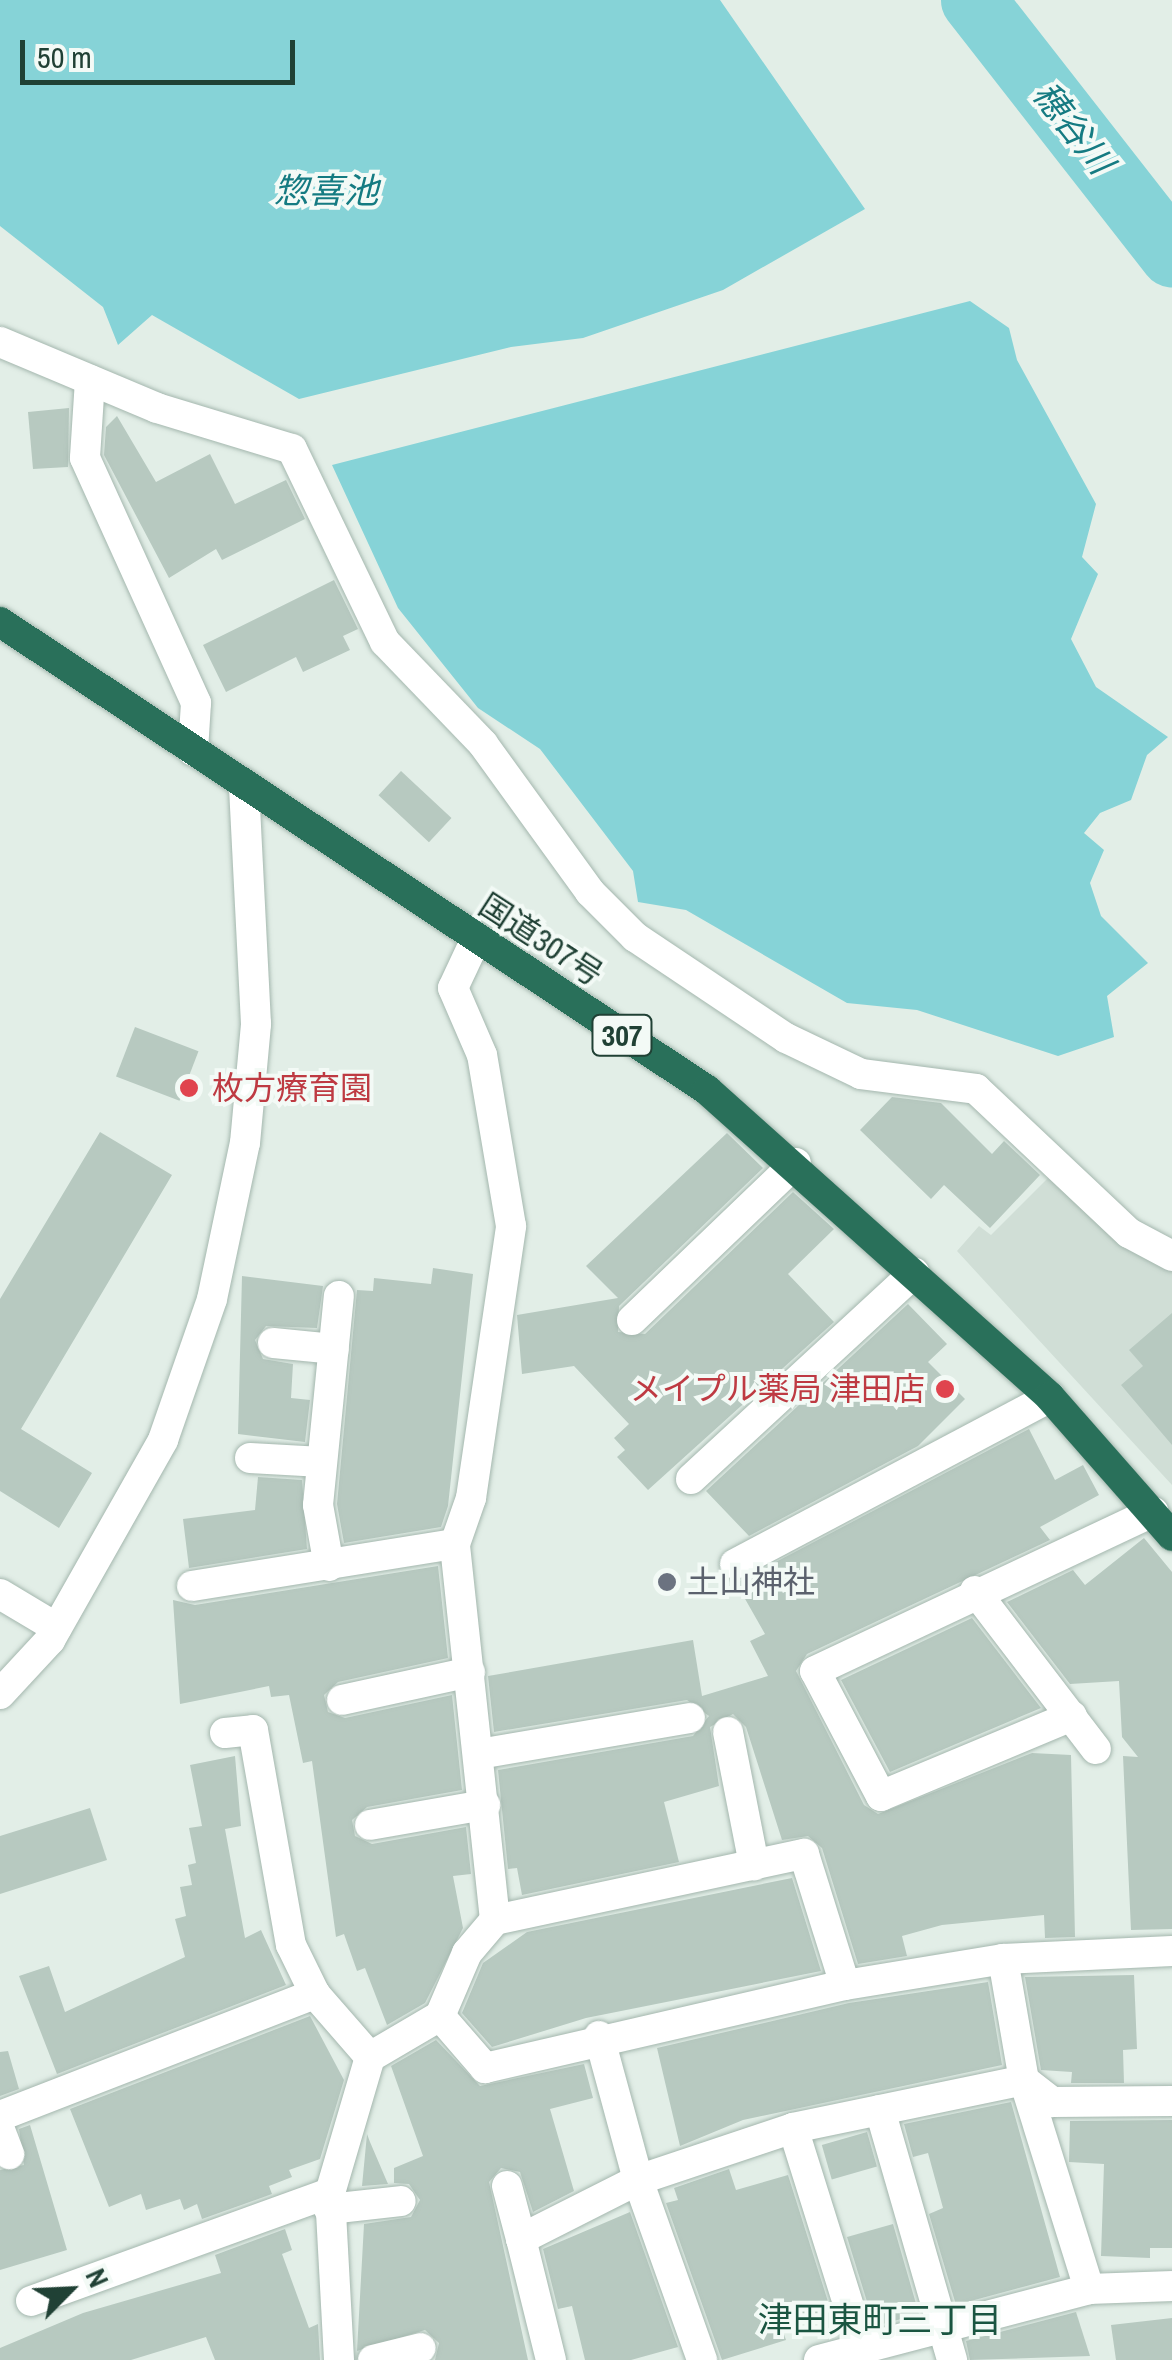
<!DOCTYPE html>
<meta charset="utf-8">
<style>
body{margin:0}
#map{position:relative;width:1172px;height:2360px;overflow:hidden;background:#e2eee7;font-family:"Archivo Narrow","Noto Sans JP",sans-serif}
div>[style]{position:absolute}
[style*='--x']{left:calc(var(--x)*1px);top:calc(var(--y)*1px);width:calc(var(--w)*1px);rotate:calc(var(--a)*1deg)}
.built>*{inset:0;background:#d0ded6}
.water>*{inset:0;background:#86d3d7}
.river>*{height:65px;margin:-32.5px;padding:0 32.5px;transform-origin:32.5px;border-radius:32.5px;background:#86d3d7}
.building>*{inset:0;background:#b7c9c0;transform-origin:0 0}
.roads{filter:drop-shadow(0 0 2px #a4b7ae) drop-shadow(0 0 2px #a4b7ae)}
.minor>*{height:30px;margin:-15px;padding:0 15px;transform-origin:15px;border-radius:15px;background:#fff}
.highway>*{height:30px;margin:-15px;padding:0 15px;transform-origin:15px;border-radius:15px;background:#29705a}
.dots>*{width:28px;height:28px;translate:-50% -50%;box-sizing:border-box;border:5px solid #f3faf6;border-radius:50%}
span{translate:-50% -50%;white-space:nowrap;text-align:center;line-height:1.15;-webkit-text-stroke:8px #f3faf6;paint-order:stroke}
.shield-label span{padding:2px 8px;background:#f3faf6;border:2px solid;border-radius:8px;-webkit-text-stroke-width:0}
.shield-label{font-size:30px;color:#204135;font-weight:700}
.street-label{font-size:32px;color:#204135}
.health-label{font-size:32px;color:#be3a42}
.left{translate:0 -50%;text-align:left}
.right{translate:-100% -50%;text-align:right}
.worship-label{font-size:32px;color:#5b616d}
.water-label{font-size:35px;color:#157b82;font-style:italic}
.neighbourhood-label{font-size:35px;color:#1a5541}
.north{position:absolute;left:20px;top:2240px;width:100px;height:100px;-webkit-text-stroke:8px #f3faf6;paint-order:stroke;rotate:66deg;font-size:28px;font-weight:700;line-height:40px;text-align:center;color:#204135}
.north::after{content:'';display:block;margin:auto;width:35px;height:45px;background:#204135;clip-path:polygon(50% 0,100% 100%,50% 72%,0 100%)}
.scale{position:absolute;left:20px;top:40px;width:275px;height:45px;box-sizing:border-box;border:5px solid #204135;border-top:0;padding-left:12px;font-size:30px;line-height:35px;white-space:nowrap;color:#204135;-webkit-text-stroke:8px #f3faf6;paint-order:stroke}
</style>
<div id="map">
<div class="built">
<i style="clip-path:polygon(1048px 1178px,1132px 1245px,1172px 1265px,1172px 1485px,957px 1251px,979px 1226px,991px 1235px)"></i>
</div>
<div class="water">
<i style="clip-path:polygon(0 0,720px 0,865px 209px,723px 290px,583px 338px,511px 347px,299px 399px,152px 315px,118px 345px,103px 307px,0 226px)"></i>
<i style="clip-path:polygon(970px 301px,1009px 328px,1017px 360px,1096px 504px,1082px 557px,1098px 574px,1071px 639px,1096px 687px,1168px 737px,1147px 755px,1131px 800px,1100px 813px,1084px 833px,1104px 850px,1090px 883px,1101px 916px,1148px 963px,1107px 996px,1114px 1037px,1058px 1056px,917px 1010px,847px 1003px,686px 910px,638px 902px,633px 871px,540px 749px,478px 708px,398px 608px,332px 465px)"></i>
</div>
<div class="river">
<i style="--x:973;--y:0;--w:323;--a:52"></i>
</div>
<div class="building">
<i style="clip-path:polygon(69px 408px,68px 467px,33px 469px,28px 412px)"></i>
<i style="clip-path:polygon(117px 416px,156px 482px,210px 454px,235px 504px,286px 480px,305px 519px,222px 560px,216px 549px,169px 578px,104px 455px,106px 427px)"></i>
<i style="clip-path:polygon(334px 580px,358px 629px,343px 636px,350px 650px,303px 672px,296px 657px,226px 692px,203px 645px)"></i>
<i style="left:401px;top:771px;width:69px;height:33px;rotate:43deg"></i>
<i style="left:135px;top:1027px;width:68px;height:53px;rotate:21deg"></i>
<i style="clip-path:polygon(892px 1097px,941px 1103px,992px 1154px,1004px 1141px,1040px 1175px,990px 1228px,944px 1185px,931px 1199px,860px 1130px)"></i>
<i style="clip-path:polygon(100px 1132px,172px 1175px,21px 1429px,92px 1473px,59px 1528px,0 1491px,0 1299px)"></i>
<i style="clip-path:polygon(727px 1133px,763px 1168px,619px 1306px,618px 1332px,645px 1334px,793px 1192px,834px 1229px,788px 1274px,834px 1322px,648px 1490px,617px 1457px,625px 1450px,614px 1438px,629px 1424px,574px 1366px,522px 1374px,517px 1315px,618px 1298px,586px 1266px)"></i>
<i style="clip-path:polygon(433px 1268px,473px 1274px,448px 1506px,441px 1527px,344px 1543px,337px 1504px,357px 1290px,373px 1291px,374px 1278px,431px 1284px)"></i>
<i style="clip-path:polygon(242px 1276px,323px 1286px,317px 1328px,266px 1326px,255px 1340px,263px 1359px,293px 1364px,291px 1398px,310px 1400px,305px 1442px,238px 1434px)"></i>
<i style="clip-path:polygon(908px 1304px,947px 1344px,928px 1362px,965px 1399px,918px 1446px,749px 1536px,706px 1491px)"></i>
<i style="clip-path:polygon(1172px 1313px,1172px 1445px,1121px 1385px,1143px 1366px,1129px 1350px)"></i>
<i style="clip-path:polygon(1029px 1429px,1055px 1480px,1083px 1465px,1099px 1495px,1040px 1527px,1050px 1540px,807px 1654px,796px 1671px,864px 1805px,878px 1814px,1032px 1753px,1071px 1755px,1075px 1937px,1045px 1938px,1044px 1915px,942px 1925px,902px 1936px,907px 1956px,858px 1964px,822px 1848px,808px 1836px,782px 1840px,746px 1727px,733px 1714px,710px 1727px,719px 1786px,664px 1802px,679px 1862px,522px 1895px,517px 1868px,508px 1869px,498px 1770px,693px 1736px,709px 1716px,687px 1700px,494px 1732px,488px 1676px,693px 1640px,702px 1696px,768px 1676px,750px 1641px,765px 1634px,736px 1583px)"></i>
<i style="clip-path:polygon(258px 1477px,302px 1480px,307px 1549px,189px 1568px,183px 1519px,255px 1510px)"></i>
<i style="clip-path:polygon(1144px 1538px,1172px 1572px,1172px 1929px,1131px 1930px,1123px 1756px,1138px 1757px,1122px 1737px,1119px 1681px,1070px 1684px,1007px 1602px,1073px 1570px,1085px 1585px)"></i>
<i style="clip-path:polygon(438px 1566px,448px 1658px,338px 1682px,324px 1695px,328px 1712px,345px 1718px,452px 1695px,462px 1790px,367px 1807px,352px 1820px,355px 1836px,372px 1844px,466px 1827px,471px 1874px,453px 1876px,463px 1928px,425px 2003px,387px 2025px,365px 1968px,357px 1971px,344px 1934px,336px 1937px,312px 1761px,303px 1763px,289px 1695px,271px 1697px,269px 1686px,180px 1704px,173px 1600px,195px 1605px)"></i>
<i style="clip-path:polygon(972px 1618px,1041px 1708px,890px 1772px,841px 1680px)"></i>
<i style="clip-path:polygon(235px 1756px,241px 1826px,225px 1829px,245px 1938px,261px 1930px,286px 1985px,57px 2074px,19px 1976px,49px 1966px,65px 2012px,185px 1957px,175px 1919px,186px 1916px,180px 1887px,192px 1885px,188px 1865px,196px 1863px,189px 1828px,202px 1826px,190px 1765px)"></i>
<i style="clip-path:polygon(90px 1808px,107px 1860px,0 1894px,0 1836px)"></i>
<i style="clip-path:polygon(792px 1878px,821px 1971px,586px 2018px,492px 2047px,462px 2013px,483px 1963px,527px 1932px)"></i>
<i style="clip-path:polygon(1134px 1975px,1137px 2049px,1123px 2050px,1124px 2083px,1071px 2083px,1072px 2072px,1041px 2070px,1025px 1977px)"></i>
<i style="clip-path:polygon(988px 1982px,1002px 2065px,743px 2120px,680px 2146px,657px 2048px,849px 2003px)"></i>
<i style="clip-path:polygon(310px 2016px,344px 2080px,320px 2159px,289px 2170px,292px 2177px,269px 2186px,272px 2194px,202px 2219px,197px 2204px,184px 2210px,180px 2199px,146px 2210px,141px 2194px,109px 2207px,70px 2109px)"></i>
<i style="clip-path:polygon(436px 2040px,480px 2086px,584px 2064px,593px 2098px,550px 2109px,574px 2191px,533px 2212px,520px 2172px,501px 2168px,489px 2182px,528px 2360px,435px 2360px,439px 2343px,425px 2330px,357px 2351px,364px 2224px,411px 2217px,420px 2200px,409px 2184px,394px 2183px,394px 2168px,423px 2156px,391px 2066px)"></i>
<i style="clip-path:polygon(8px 2051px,19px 2089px,0 2096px,0 2052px)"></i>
<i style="clip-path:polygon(1011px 2102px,1060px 2277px,956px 2305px,929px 2214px,943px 2208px,928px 2153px,913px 2157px,904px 2124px)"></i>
<i style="clip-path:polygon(1172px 2120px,1172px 2248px,1150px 2248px,1150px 2258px,1101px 2256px,1104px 2164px,1069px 2162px,1070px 2121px)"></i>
<i style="clip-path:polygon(30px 2125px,67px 2250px,0 2270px,0 2170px,24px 2165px,19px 2129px)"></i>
<i style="left:867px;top:2132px;width:36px;height:47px;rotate:74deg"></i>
<i style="clip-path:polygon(367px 2134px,370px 2142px,388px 2184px,362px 2186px)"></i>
<i style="clip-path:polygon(729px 2169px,736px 2190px,788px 2175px,831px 2311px,781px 2326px,786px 2340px,722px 2360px,666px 2203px,678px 2200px,674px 2188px)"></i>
<i style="clip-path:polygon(630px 2212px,678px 2347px,631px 2360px,585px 2360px,572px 2306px,558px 2309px,543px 2249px)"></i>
<i style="clip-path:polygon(893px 2224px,919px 2314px,883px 2324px,873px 2321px,847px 2237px)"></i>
<i style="clip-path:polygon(285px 2229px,292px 2250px,282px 2254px,309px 2328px,318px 2324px,320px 2360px,215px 2360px,206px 2337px,131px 2360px,0 2360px,0 2348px,83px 2313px,221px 2273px,215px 2255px)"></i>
<i style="clip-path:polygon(1076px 2312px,1090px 2356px,970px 2360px,966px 2341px)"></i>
<i style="clip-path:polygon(1172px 2318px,1172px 2360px,1116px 2360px,1111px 2325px)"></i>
</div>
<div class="roads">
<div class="minor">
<i style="--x:0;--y:342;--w:170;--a:22.8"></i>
<i style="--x:157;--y:408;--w:141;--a:16.9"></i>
<i style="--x:292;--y:449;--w:214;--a:64.3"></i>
<i style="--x:385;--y:642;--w:141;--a:46.1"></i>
<i style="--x:483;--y:744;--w:183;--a:54.1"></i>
<i style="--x:590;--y:892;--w:64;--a:45"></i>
<i style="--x:635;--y:937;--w:182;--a:33.8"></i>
<i style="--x:786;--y:1038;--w:83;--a:25.6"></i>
<i style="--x:861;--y:1074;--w:116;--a:7.4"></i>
<i style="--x:976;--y:1089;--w:210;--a:43.3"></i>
<i style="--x:1129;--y:1233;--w:49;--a:28.1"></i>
<i style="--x:90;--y:380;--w:78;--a:93.7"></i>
<i style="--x:85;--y:458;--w:269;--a:65.6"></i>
<i style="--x:196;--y:703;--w:48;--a:93.6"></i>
<i style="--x:632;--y:1320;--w:227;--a:-43.8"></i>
<i style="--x:273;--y:1343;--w:61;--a:5.6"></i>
<i style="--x:250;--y:1458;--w:72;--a:3.2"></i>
<i style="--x:691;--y:1479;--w:304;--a:-42.7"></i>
<i style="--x:735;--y:1564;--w:357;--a:-27.9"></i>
<i style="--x:329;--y:1566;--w:62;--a:-100.2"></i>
<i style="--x:318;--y:1505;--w:210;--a:-84.3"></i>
<i style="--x:192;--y:1586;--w:266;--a:-9.1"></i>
<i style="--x:975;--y:1591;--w:199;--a:52.6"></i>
<i style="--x:0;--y:1594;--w:66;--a:30.8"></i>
<i style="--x:0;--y:1694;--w:74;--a:-47.2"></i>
<i style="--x:50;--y:1640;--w:230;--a:-60.5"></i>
<i style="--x:163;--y:1440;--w:149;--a:-70.8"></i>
<i style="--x:212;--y:1299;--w:159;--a:-78.1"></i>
<i style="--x:245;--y:1143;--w:120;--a:-84.7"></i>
<i style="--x:256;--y:1024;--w:237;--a:-92.9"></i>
<i style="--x:342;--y:1700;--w:131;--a:-12.3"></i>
<i style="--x:1072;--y:1716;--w:207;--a:157.3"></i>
<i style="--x:881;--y:1796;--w:141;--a:-117.8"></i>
<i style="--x:815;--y:1671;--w:374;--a:-25.2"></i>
<i style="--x:728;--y:1732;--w:136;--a:78.9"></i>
<i style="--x:225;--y:1733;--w:28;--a:-6"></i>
<i style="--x:253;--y:1730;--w:218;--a:80"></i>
<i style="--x:291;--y:1945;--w:55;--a:63.9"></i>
<i style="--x:315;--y:1994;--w:84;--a:48.9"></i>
<i style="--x:479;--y:1754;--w:214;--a:-9.7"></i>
<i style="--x:370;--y:1825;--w:117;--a:-9.9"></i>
<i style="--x:495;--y:1920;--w:316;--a:-12.1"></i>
<i style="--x:804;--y:1854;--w:137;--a:72.6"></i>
<i style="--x:1003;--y:1959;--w:123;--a:80.2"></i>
<i style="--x:1024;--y:2080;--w:219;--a:72.7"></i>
<i style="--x:440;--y:2016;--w:69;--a:49.1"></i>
<i style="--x:485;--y:2068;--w:369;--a:-13"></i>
<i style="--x:845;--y:1985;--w:160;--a:-9.3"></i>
<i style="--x:1003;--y:1959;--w:169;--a:-2.7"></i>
<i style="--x:599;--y:2036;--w:149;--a:74.8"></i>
<i style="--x:638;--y:2180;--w:191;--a:70.4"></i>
<i style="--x:880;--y:2110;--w:260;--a:73.9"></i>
<i style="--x:0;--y:2116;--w:338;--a:-21.2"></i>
<i style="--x:793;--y:2128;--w:231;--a:72.6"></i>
<i style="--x:0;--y:2130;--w:26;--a:69"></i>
<i style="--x:507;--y:2186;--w:55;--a:75.2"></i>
<i style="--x:329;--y:2209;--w:72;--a:-6.3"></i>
<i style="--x:31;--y:2301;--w:318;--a:-19.9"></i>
<i style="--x:339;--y:2360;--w:167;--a:-93.1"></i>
<i style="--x:330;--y:2193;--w:142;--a:-73.6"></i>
<i style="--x:370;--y:2057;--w:81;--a:-30.4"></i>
<i style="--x:440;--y:2016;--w:69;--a:-66.8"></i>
<i style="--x:467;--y:1953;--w:43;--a:-49.7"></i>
<i style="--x:495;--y:1920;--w:378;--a:-96.1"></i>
<i style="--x:455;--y:1544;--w:49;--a:-70.8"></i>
<i style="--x:471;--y:1498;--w:275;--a:-81.6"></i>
<i style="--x:511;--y:1226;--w:173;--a:-99.6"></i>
<i style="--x:482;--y:1055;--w:73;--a:-113.4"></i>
<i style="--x:453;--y:988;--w:54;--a:-64.9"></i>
<i style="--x:373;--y:2360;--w:49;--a:-14"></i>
<i style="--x:551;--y:2360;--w:125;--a:-103.9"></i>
<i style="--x:521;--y:2239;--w:131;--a:-26.8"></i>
<i style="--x:638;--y:2180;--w:163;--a:-18.5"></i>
<i style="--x:793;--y:2128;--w:236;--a:-11.7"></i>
<i style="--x:1024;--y:2080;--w:36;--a:38"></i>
<i style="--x:1052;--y:2102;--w:120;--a:-0.5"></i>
<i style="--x:819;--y:2360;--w:279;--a:-14.7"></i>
<i style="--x:1089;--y:2289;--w:83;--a:-2.1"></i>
</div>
<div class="highway">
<i style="--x:0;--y:622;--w:848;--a:33.5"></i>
<i style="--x:707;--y:1090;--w:460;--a:41.8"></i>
<i style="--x:1050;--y:1397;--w:185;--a:48.7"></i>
</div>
</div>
<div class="dots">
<i style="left:189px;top:1088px;background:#e0444e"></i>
<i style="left:945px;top:1389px;background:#e0444e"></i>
<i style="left:667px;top:1582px;background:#6b7280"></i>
</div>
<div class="shield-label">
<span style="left:622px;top:1035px">307</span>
</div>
<div class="street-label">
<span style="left:541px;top:940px;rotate:33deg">国道307号</span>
</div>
<div class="health-label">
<span class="left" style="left:212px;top:1088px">枚方療育園</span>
<span class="right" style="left:925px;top:1389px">メイプル薬局 津田店</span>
</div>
<div class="worship-label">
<span class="left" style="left:687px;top:1582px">土山神社</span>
</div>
<div class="water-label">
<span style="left:1073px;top:128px;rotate:52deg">穂谷川</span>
<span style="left:326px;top:191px">惣喜池</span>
</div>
<div class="neighbourhood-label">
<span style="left:880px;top:2320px">津田東町三丁目</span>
</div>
<div class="north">N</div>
<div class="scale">50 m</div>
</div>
